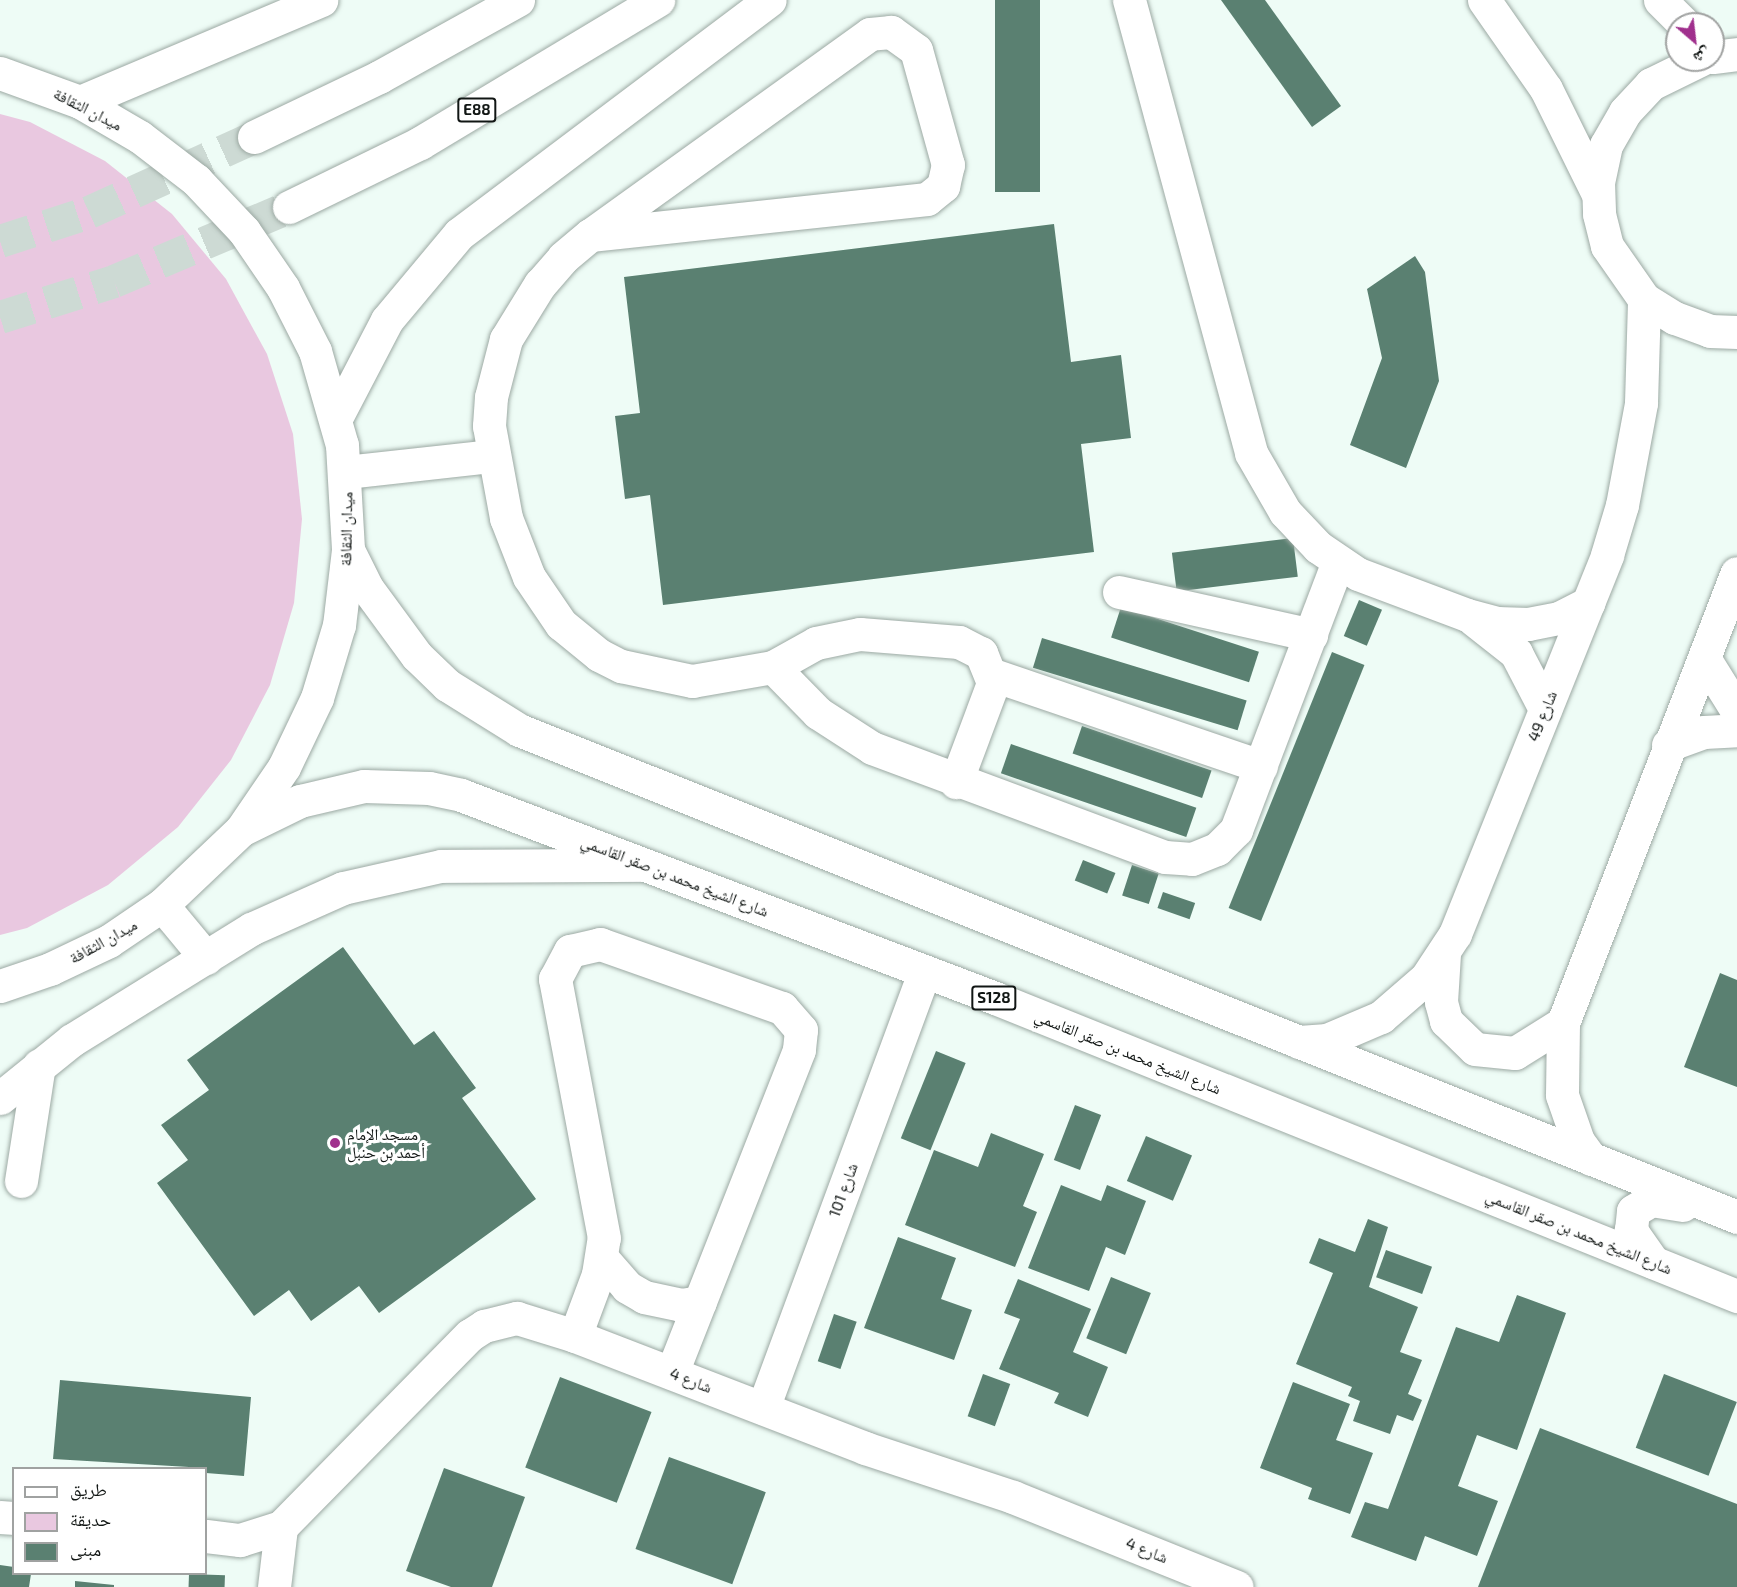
<!DOCTYPE html>
<meta charset="utf-8">
<style>
body{margin:0}
#map{position:relative;width:1737px;height:1587px;overflow:hidden;background:#eefcf6;font-family:"Exo 2","Noto Naskh Arabic",sans-serif}
div>[style]{position:absolute}
[style*='--x']{left:calc(var(--x)*1px);top:calc(var(--y)*1px);width:calc(var(--w)*1px);rotate:calc(var(--a)*1deg)}
.green>*{inset:0;background:#e9c8e0}
.building>*{inset:0;background:#5a8071;transform-origin:0 0}
.highway-tunnel>*{height:33px;margin-top:-16.5px;transform-origin:0;background:repeating-linear-gradient(90deg,#cddad4 0 33px,transparent 0 49px)}
.roads{filter:drop-shadow(0 0 2px #9ca9a3) drop-shadow(0 0 2px #9ca9a3)}
.minor>*{height:33px;margin:-16.5px;padding:0 16.5px;transform-origin:16.5px;border-radius:16.5px;background:#fff}
.major>*{height:33px;margin:-16.5px;padding:0 16.5px;transform-origin:16.5px;border-radius:16.5px;background:#fff}
.highway>*{height:33px;margin:-16.5px;padding:0 16.5px;transform-origin:16.5px;border-radius:16.5px;background:#fff}
.dots>*{width:16px;height:16px;translate:-50% -50%;box-sizing:border-box;border:3px solid #fff;border-radius:50%}
span{translate:-50% -50%;white-space:nowrap;text-align:center;line-height:1.15;-webkit-text-stroke:6px #fff;paint-order:stroke}
.shield-label span{padding:2px 4px;background:#fff;border:2px solid;border-radius:4px;-webkit-text-stroke-width:0}
.shield-label{font-size:15px;color:#111614;font-weight:700}
.street-label{font-size:16px;color:#111614}
.poi-label{font-size:16px;color:#111614}
.left{translate:0 -50%;text-align:left}
.legend{position:absolute;left:12px;top:1467px;width:195px;height:108px;box-sizing:border-box;background:#fff;border:2px solid #a0a2a1;margin:0;padding:8px 10px;list-style:none;font-size:18px;color:#111614}
.legend li{display:flex;align-items:center;gap:12px;height:30px}
.legend b{width:30px;border:2px solid #a0a2a1}
.north{position:absolute;left:1665px;top:12px;width:60px;height:60px;box-sizing:border-box;background:#fff;border:2px solid #a0a2a1;border-radius:50%;rotate:152deg;font-size:16px;font-weight:700;line-height:24px;text-align:center;color:#111614}
.north::after{content:'';display:block;margin:auto;width:21px;height:27px;background:#a0308d;clip-path:polygon(50% 0,100% 100%,50% 72%,0 100%)}
</style>
<div id="map">
<div class="green">
<i style="clip-path:polygon(0 114px,30px 122px,105px 161px,172px 214px,226px 279px,267px 354px,293px 434px,302px 519px,294px 603px,270px 685px,231px 760px,178px 827px,108px 885px,27px 928px,0 935px)"></i>
</div>
<div class="building">
<i style="left:995px;top:0;width:45px;height:192px"></i>
<i style="clip-path:polygon(1221px 0,1265px 0,1341px 106px,1312px 127px)"></i>
<i style="clip-path:polygon(1054px 224px,1071px 362px,1121px 355px,1131px 438px,1081px 444px,1094px 552px,663px 605px,650px 495px,625px 499px,615px 416px,640px 413px,624px 277px)"></i>
<i style="clip-path:polygon(1415px 256px,1425px 272px,1439px 381px,1406px 468px,1350px 445px,1382px 358px,1367px 289px)"></i>
<i style="left:1293px;top:538px;width:39px;height:122px;rotate:83deg"></i>
<i style="left:1359px;top:600px;width:25px;height:39px;rotate:23deg"></i>
<i style="left:1121px;top:607px;width:145px;height:32px;rotate:18deg"></i>
<i style="left:1042px;top:638px;width:214px;height:31px;rotate:17deg"></i>
<i style="left:1332px;top:652px;width:35px;height:276px;rotate:22deg"></i>
<i style="left:1082px;top:726px;width:137px;height:29px;rotate:19deg"></i>
<i style="left:1011px;top:744px;width:196px;height:31px;rotate:19deg"></i>
<i style="left:1083px;top:860px;width:35px;height:22px;rotate:22deg"></i>
<i style="left:1132px;top:865px;width:28px;height:32px;rotate:18deg"></i>
<i style="left:1163px;top:892px;width:34px;height:17px;rotate:19deg"></i>
<i style="clip-path:polygon(343px 947px,414px 1045px,434px 1031px,476px 1088px,462px 1098px,536px 1199px,379px 1313px,359px 1286px,311px 1321px,289px 1290px,254px 1316px,157px 1183px,188px 1160px,161px 1125px,209px 1090px,187px 1060px)"></i>
<i style="clip-path:polygon(1720px 973px,1737px 980px,1737px 1087px,1684px 1067px)"></i>
<i style="left:936px;top:1051px;width:32px;height:94px;rotate:22deg"></i>
<i style="left:1075px;top:1105px;width:28px;height:59px;rotate:21deg"></i>
<i style="clip-path:polygon(991px 1133px,1044px 1154px,1023px 1206px,1037px 1212px,1015px 1267px,905px 1225px,934px 1150px,978px 1167px)"></i>
<i style="left:1146px;top:1136px;width:50px;height:49px;rotate:23deg"></i>
<i style="clip-path:polygon(1061px 1185px,1101px 1201px,1107px 1185px,1146px 1201px,1125px 1255px,1106px 1247px,1089px 1291px,1028px 1268px)"></i>
<i style="clip-path:polygon(1368px 1219px,1388px 1227px,1369px 1287px,1418px 1307px,1400px 1352px,1422px 1360px,1408px 1394px,1422px 1400px,1413px 1421px,1397px 1415px,1390px 1434px,1353px 1421px,1360px 1401px,1348px 1396px,1352px 1387px,1296px 1364px,1333px 1273px,1309px 1263px,1319px 1238px,1355px 1252px)"></i>
<i style="clip-path:polygon(898px 1237px,956px 1258px,941px 1299px,972px 1310px,954px 1360px,864px 1328px)"></i>
<i style="left:1386px;top:1250px;width:49px;height:29px;rotate:20deg"></i>
<i style="left:1111px;top:1277px;width:43px;height:66px;rotate:22deg"></i>
<i style="clip-path:polygon(1018px 1279px,1091px 1309px,1073px 1352px,1108px 1367px,1088px 1417px,1054px 1403px,1059px 1393px,999px 1369px,1020px 1319px,1004px 1313px)"></i>
<i style="clip-path:polygon(1517px 1295px,1566px 1313px,1517px 1450px,1477px 1435px,1458px 1486px,1498px 1501px,1477px 1556px,1425px 1536px,1416px 1561px,1351px 1537px,1365px 1502px,1388px 1509px,1456px 1327px,1499px 1342px)"></i>
<i style="left:834px;top:1314px;width:24px;height:50px;rotate:19deg"></i>
<i style="left:983px;top:1374px;width:29px;height:45px;rotate:20deg"></i>
<i style="left:1664px;top:1374px;width:78px;height:79px;rotate:21deg"></i>
<i style="left:560px;top:1377px;width:98px;height:97px;rotate:21deg"></i>
<i style="clip-path:polygon(60px 1380px,251px 1397px,244px 1476px,206px 1473px,206px 1468px,53px 1459px)"></i>
<i style="clip-path:polygon(1293px 1382px,1350px 1404px,1336px 1440px,1373px 1453px,1350px 1514px,1308px 1499px,1312px 1488px,1260px 1468px)"></i>
<i style="clip-path:polygon(1540px 1428px,1737px 1504px,1737px 1587px,1478px 1587px)"></i>
<i style="left:669px;top:1457px;width:103px;height:98px;rotate:20deg"></i>
<i style="clip-path:polygon(444px 1468px,525px 1497px,492px 1587px,451px 1587px,406px 1571px)"></i>
<i style="clip-path:polygon(0 1565px,14px 1567px,14px 1574px,31px 1574px,29px 1587px,0 1587px)"></i>
<i style="left:189px;top:1574px;width:36px;height:13px;rotate:2deg"></i>
<i style="clip-path:polygon(75px 1581px,114px 1585px,114px 1587px,75px 1587px)"></i>
</div>
<div class="highway-tunnel">
<i style="--x:0;--y:241;--w:94;--a:-18"></i>
<i style="--x:89;--y:212;--w:181;--a:-24.4"></i>
<i style="--x:0;--y:317;--w:120;--a:-17.5"></i>
<i style="--x:114;--y:281;--w:190;--a:-22.9"></i>
</div>
<div class="roads">
<div class="minor">
<i style="--x:1129;--y:0;--w:469;--a:74.9"></i>
<i style="--x:1251;--y:453;--w:68;--a:60"></i>
<i style="--x:1285;--y:512;--w:48;--a:46.7"></i>
<i style="--x:1318;--y:547;--w:48;--a:34"></i>
<i style="--x:1358;--y:574;--w:116;--a:20.6"></i>
<i style="--x:1467;--y:615;--w:31;--a:15"></i>
<i style="--x:1497;--y:623;--w:31;--a:2"></i>
<i style="--x:1528;--y:624;--w:32;--a:-11"></i>
<i style="--x:1559;--y:618;--w:33;--a:-27"></i>
<i style="--x:1484;--y:0;--w:108;--a:55.1"></i>
<i style="--x:1546;--y:89;--w:117;--a:63.7"></i>
<i style="--x:1660;--y:0;--w:34;--a:45"></i>
<i style="--x:1713;--y:57;--w:24;--a:-7"></i>
<i style="--x:1700;--y:60;--w:55;--a:153.9"></i>
<i style="--x:1651;--y:84;--w:38;--a:133"></i>
<i style="--x:1625;--y:112;--w:38;--a:120"></i>
<i style="--x:1606;--y:145;--w:38;--a:102"></i>
<i style="--x:1598;--y:182;--w:32;--a:88"></i>
<i style="--x:1599;--y:214;--w:33;--a:76"></i>
<i style="--x:1607;--y:246;--w:65;--a:55.1"></i>
<i style="--x:1644;--y:299;--w:36;--a:32"></i>
<i style="--x:1675;--y:318;--w:37;--a:20"></i>
<i style="--x:1710;--y:331;--w:27;--a:2"></i>
<i style="--x:80;--y:102;--w:262;--a:-22.9"></i>
<i style="--x:590;--y:235;--w:339;--a:-6.1"></i>
<i style="--x:927;--y:199;--w:21;--a:-39"></i>
<i style="--x:943;--y:186;--w:22;--a:-77"></i>
<i style="--x:948;--y:165;--w:119;--a:-105.5"></i>
<i style="--x:916;--y:50;--w:31;--a:-144"></i>
<i style="--x:891;--y:32;--w:21;--a:175"></i>
<i style="--x:870;--y:34;--w:345;--a:144.3"></i>
<i style="--x:590;--y:235;--w:35;--a:140"></i>
<i style="--x:563;--y:258;--w:35;--a:131"></i>
<i style="--x:540;--y:284;--w:65;--a:121.7"></i>
<i style="--x:506;--y:339;--w:60;--a:104.5"></i>
<i style="--x:491;--y:397;--w:29;--a:94"></i>
<i style="--x:489;--y:426;--w:94;--a:79.5"></i>
<i style="--x:506;--y:518;--w:63;--a:68.7"></i>
<i style="--x:529;--y:577;--w:57;--a:55.8"></i>
<i style="--x:561;--y:624;--w:49;--a:39.2"></i>
<i style="--x:599;--y:655;--w:25;--a:27"></i>
<i style="--x:621;--y:666;--w:73;--a:11.9"></i>
<i style="--x:692;--y:681;--w:82;--a:-9.8"></i>
<i style="--x:773;--y:667;--w:49;--a:-29.2"></i>
<i style="--x:816;--y:643;--w:45;--a:-11.6"></i>
<i style="--x:860;--y:634;--w:99;--a:4.6"></i>
<i style="--x:959;--y:642;--w:25;--a:27"></i>
<i style="--x:981;--y:653;--w:32;--a:68"></i>
<i style="--x:993;--y:683;--w:106;--a:110.5"></i>
<i style="--x:336;--y:418;--w:110;--a:-62.5"></i>
<i style="--x:387;--y:320;--w:112;--a:-50.1"></i>
<i style="--x:459;--y:234;--w:389;--a:-37"></i>
<i style="--x:346;--y:472;--w:147;--a:-6.3"></i>
<i style="--x:1119;--y:592;--w:197;--a:12.6"></i>
<i style="--x:1473;--y:619;--w:55;--a:38.3"></i>
<i style="--x:1516;--y:653;--w:63;--a:62.6"></i>
<i style="--x:1704;--y:658;--w:62;--a:58.1"></i>
<i style="--x:773;--y:667;--w:64;--a:45.6"></i>
<i style="--x:818;--y:713;--w:64;--a:32.9"></i>
<i style="--x:872;--y:748;--w:313;--a:20.4"></i>
<i style="--x:1165;--y:857;--w:27;--a:4"></i>
<i style="--x:1192;--y:859;--w:27;--a:-22"></i>
<i style="--x:1217;--y:849;--w:27;--a:-45"></i>
<i style="--x:1236;--y:830;--w:287;--a:-69.2"></i>
<i style="--x:993;--y:675;--w:283;--a:18.8"></i>
<i style="--x:1668;--y:745;--w:38;--a:-20"></i>
<i style="--x:1704;--y:732;--w:33;--a:-3"></i>
<i style="--x:162;--y:905;--w:69;--a:50.3"></i>
<i style="--x:1444;--y:954;--w:48;--a:93.6"></i>
<i style="--x:1441;--y:1002;--w:20;--a:75"></i>
<i style="--x:1446;--y:1021;--w:40;--a:44"></i>
<i style="--x:1475;--y:1049;--w:40;--a:5.7"></i>
<i style="--x:1515;--y:1053;--w:57;--a:-32"></i>
<i style="--x:1299;--y:1042;--w:28;--a:-4"></i>
<i style="--x:1327;--y:1040;--w:59;--a:-23.1"></i>
<i style="--x:1381;--y:1017;--w:60;--a:-40.9"></i>
<i style="--x:1426;--y:978;--w:53;--a:-56.6"></i>
<i style="--x:1455;--y:934;--w:408;--a:-68.1"></i>
<i style="--x:1607;--y:555;--w:52;--a:-73.3"></i>
<i style="--x:1622;--y:505;--w:104;--a:-79.4"></i>
<i style="--x:1641;--y:403;--w:104;--a:-88.3"></i>
<i style="--x:0;--y:1098;--w:92;--a:-38.9"></i>
<i style="--x:72;--y:1040;--w:211;--a:-31.8"></i>
<i style="--x:251;--y:929;--w:101;--a:-24"></i>
<i style="--x:343;--y:888;--w:100;--a:-12.7"></i>
<i style="--x:441;--y:866;--w:201;--a:-0.3"></i>
<i style="--x:1591;--y:1159;--w:22;--a:-126"></i>
<i style="--x:1578;--y:1141;--w:49;--a:-109.2"></i>
<i style="--x:1562;--y:1095;--w:72;--a:-89.2"></i>
<i style="--x:1563;--y:1023;--w:482;--a:-68.9"></i>
<i style="--x:21;--y:1181;--w:117;--a:-81.2"></i>
<i style="--x:602;--y:1258;--w:38;--a:49"></i>
<i style="--x:627;--y:1287;--w:20;--a:30"></i>
<i style="--x:644;--y:1297;--w:38;--a:12"></i>
<i style="--x:681;--y:1305;--w:19;--a:-9"></i>
<i style="--x:575;--y:1336;--w:66;--a:-69.6"></i>
<i style="--x:598;--y:1274;--w:36;--a:-81"></i>
<i style="--x:604;--y:1238;--w:264;--a:-100.7"></i>
<i style="--x:555;--y:979;--w:32;--a:-62"></i>
<i style="--x:570;--y:951;--w:31;--a:-13"></i>
<i style="--x:600;--y:944;--w:193;--a:19.4"></i>
<i style="--x:782;--y:1008;--w:29;--a:49"></i>
<i style="--x:801;--y:1030;--w:20;--a:96"></i>
<i style="--x:799;--y:1050;--w:347;--a:111.5"></i>
<i style="--x:763;--y:1408;--w:465;--a:-69.7"></i>
<i style="--x:0;--y:1517;--w:14;--a:4"></i>
<i style="--x:206;--y:1536;--w:34;--a:7"></i>
<i style="--x:240;--y:1540;--w:43;--a:-17.6"></i>
<i style="--x:281;--y:1527;--w:269;--a:-45.5"></i>
<i style="--x:470;--y:1335;--w:17;--a:-33"></i>
<i style="--x:484;--y:1326;--w:34;--a:-14"></i>
<i style="--x:517;--y:1318;--w:61;--a:17.2"></i>
<i style="--x:575;--y:1336;--w:311;--a:21.1"></i>
<i style="--x:865;--y:1448;--w:156;--a:18.3"></i>
<i style="--x:1013;--y:1497;--w:241;--a:21.9"></i>
<i style="--x:274;--y:1587;--w:60;--a:-83.3"></i>
</div>
<div class="major">
<i style="--x:0;--y:73;--w:85;--a:19.9"></i>
<i style="--x:80;--y:102;--w:69;--a:30.3"></i>
<i style="--x:140;--y:137;--w:71;--a:37.5"></i>
<i style="--x:196;--y:180;--w:70;--a:46.7"></i>
<i style="--x:244;--y:231;--w:69;--a:55.6"></i>
<i style="--x:283;--y:288;--w:71;--a:63.1"></i>
<i style="--x:315;--y:351;--w:98;--a:74"></i>
<i style="--x:342;--y:445;--w:105;--a:86.7"></i>
<i style="--x:348;--y:550;--w:76;--a:96.8"></i>
<i style="--x:339;--y:625;--w:76;--a:106.8"></i>
<i style="--x:317;--y:698;--w:76;--a:115.6"></i>
<i style="--x:284;--y:767;--w:76;--a:124.3"></i>
<i style="--x:241;--y:830;--w:109;--a:136.5"></i>
<i style="--x:162;--y:905;--w:64;--a:145.8"></i>
<i style="--x:109;--y:941;--w:65;--a:154.6"></i>
<i style="--x:50;--y:969;--w:53;--a:161.2"></i>
<i style="--x:348;--y:550;--w:42;--a:63.4"></i>
<i style="--x:367;--y:588;--w:84;--a:53.7"></i>
<i style="--x:417;--y:656;--w:42;--a:44"></i>
<i style="--x:447;--y:685;--w:85;--a:32"></i>
<i style="--x:519;--y:730;--w:1312;--a:21.79"></i>
<i style="--x:241;--y:830;--w:66;--a:-26.2"></i>
<i style="--x:300;--y:801;--w:66;--a:-13.2"></i>
<i style="--x:364;--y:786;--w:65;--a:1.8"></i>
<i style="--x:429;--y:788;--w:33;--a:12"></i>
<i style="--x:461;--y:795;--w:571;--a:20.81"></i>
<i style="--x:995;--y:998;--w:800;--a:21.88"></i>
<i style="--x:1653;--y:1262;--w:39;--a:-125"></i>
<i style="--x:1631;--y:1230;--w:19;--a:-84"></i>
<i style="--x:1633;--y:1211;--w:21;--a:-31"></i>
<i style="--x:1651;--y:1200;--w:32;--a:9"></i>
</div>
<div class="highway">
<i style="--x:254;--y:137;--w:139;--a:-25.6"></i>
<i style="--x:379;--y:77;--w:159;--a:-29"></i>
<i style="--x:289;--y:207;--w:146;--a:-26"></i>
<i style="--x:420;--y:143;--w:278;--a:-31"></i>
</div>
</div>
<div class="dots">
<i style="left:335px;top:1143px;background:#a0308d"></i>
</div>
<div class="shield-label">
<span style="left:477px;top:110px">E88</span>
<span style="left:994px;top:998px">S128</span>
</div>
<div class="street-label">
<span style="left:88px;top:109px;rotate:27deg">ميدان الثقافة</span>
<span style="left:346px;top:529px;rotate:-89deg">ميدان الثقافة</span>
<span style="left:1542px;top:716px;rotate:-68deg">شارع 49</span>
<span style="left:675px;top:876px;rotate:21deg">شارع الشيخ محمد بن صقر القاسمي</span>
<span style="left:103px;top:941px;rotate:-29deg">ميدان الثقافة</span>
<span style="left:1128px;top:1052px;rotate:22deg">شارع الشيخ محمد بن صقر القاسمي</span>
<span style="left:843px;top:1190px;rotate:-70deg">شارع 101</span>
<span style="left:1579px;top:1232px;rotate:22deg">شارع الشيخ محمد بن صقر القاسمي</span>
<span style="left:691px;top:1380px;rotate:21deg">شارع 4</span>
<span style="left:1147px;top:1550px;rotate:22deg">شارع 4</span>
</div>
<div class="poi-label">
<span class="left" style="left:347px;top:1143px">مسجد الإمام<br>أحمد بن حنبل</span>
</div>
<ul class="legend">
<li><b style="height:8px;background:#fff"></b>طريق</li>
<li><b style="height:16px;background:#e9c8e0"></b>حديقة</li>
<li><b style="height:16px;background:#5a8071"></b>مبنى</li>
</ul>
<div class="north">ش</div>
</div>
